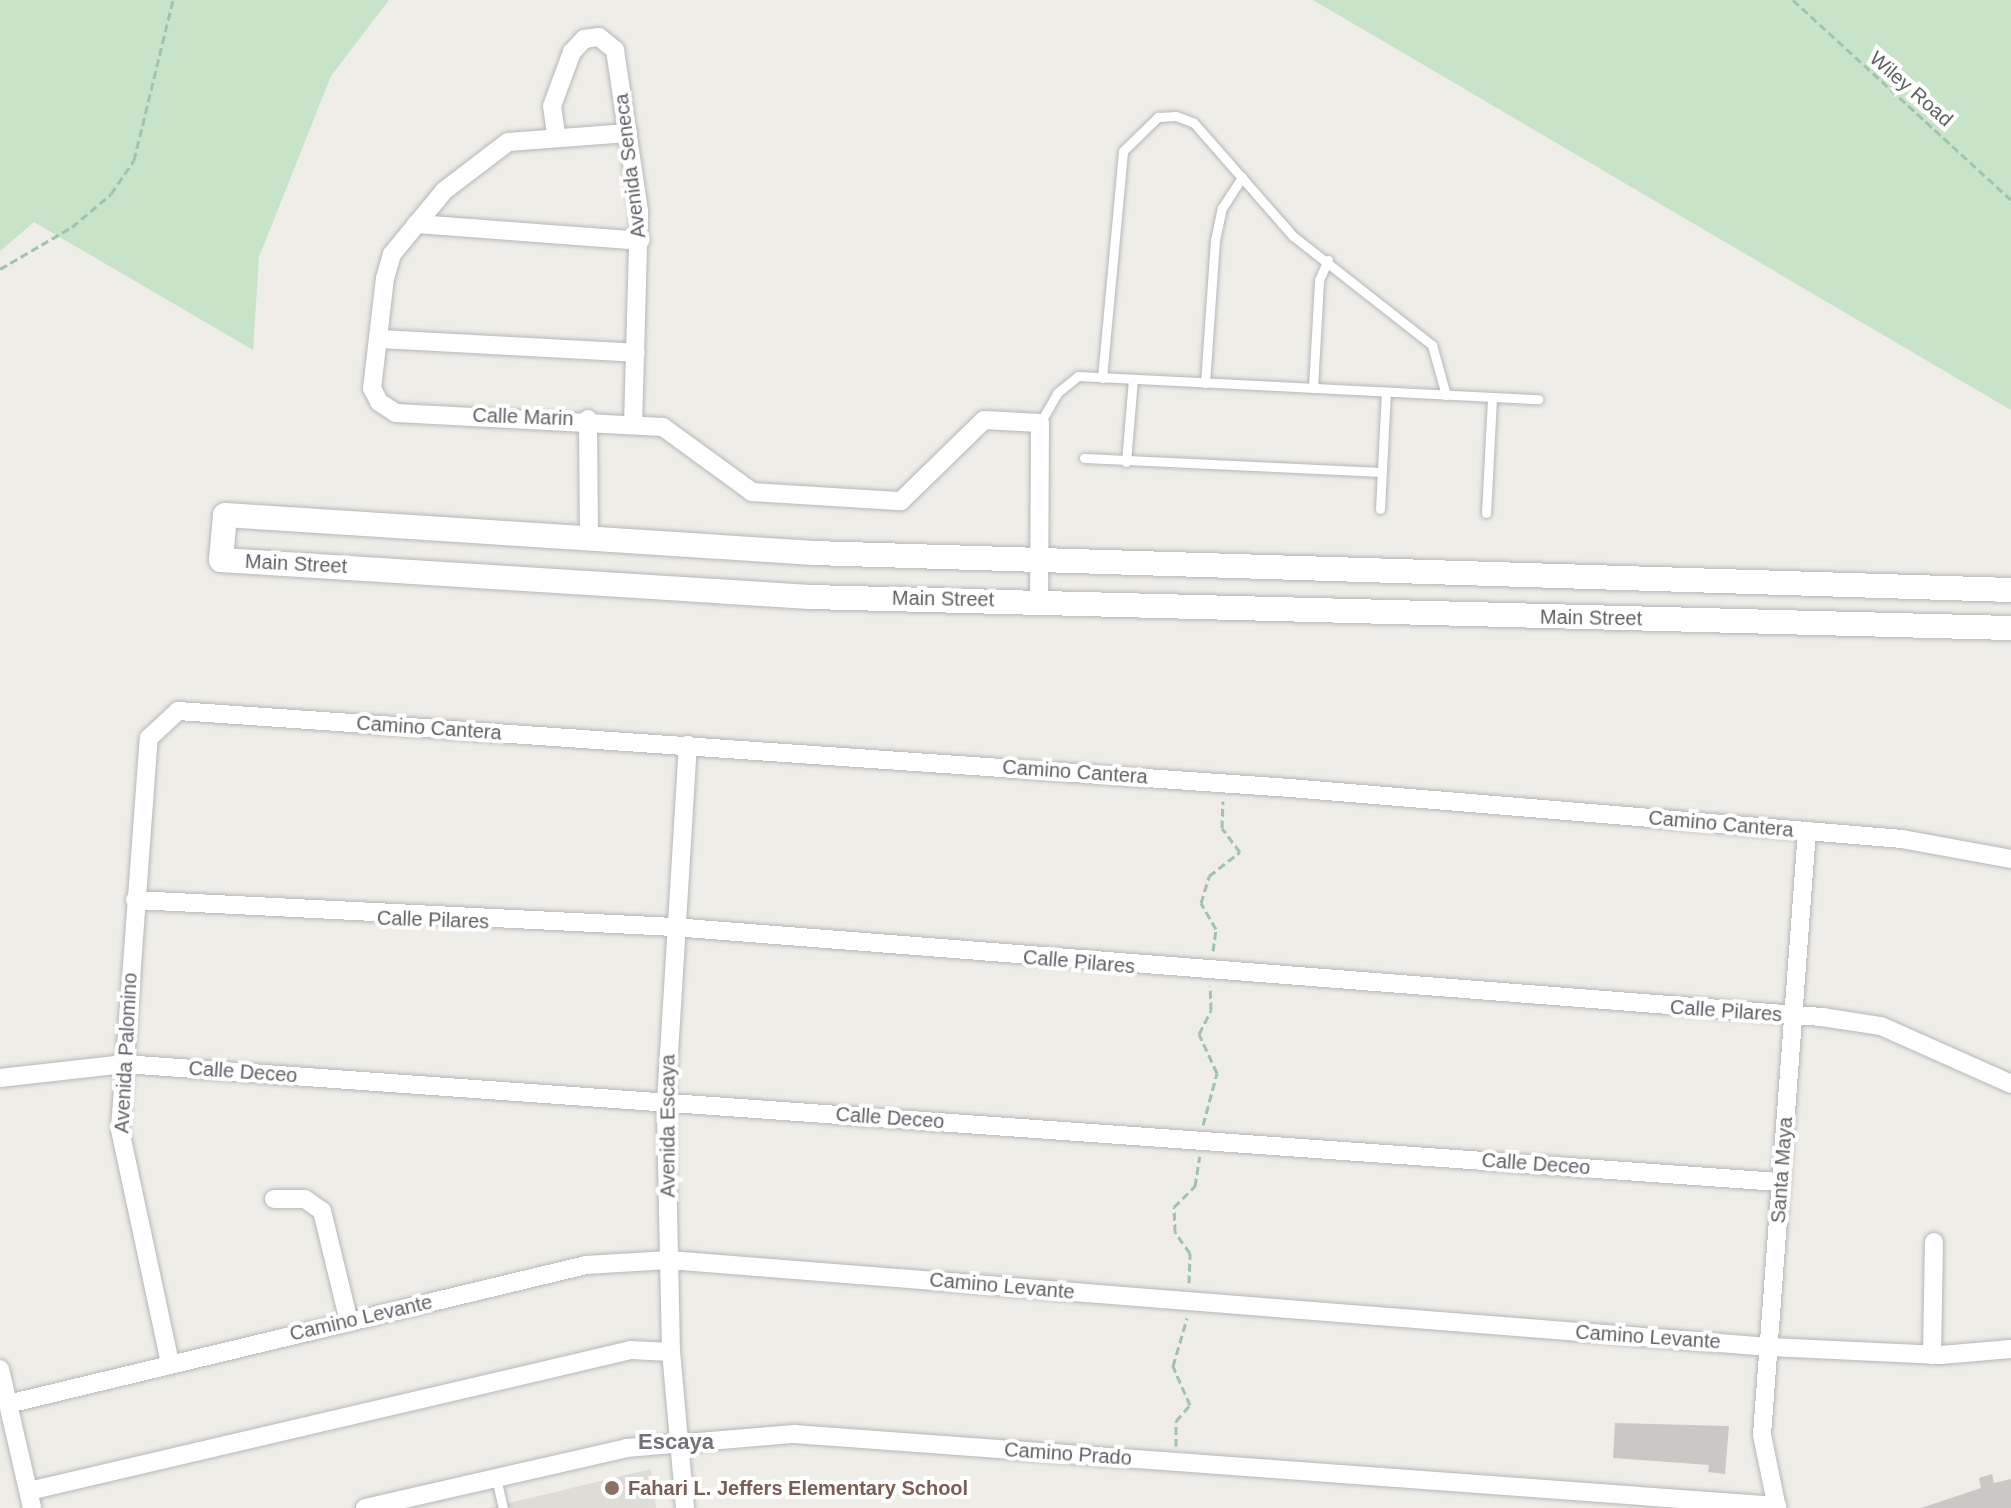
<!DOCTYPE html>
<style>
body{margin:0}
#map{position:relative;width:2011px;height:1508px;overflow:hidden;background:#efede7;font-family:Arial,sans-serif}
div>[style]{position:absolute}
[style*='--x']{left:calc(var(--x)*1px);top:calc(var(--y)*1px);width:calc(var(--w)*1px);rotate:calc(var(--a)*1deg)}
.education>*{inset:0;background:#dedcd6}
.green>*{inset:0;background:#c7e3c8}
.building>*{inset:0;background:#cac8c4}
.path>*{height:3px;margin-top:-1.5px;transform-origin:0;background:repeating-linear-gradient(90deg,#a1c3ac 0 8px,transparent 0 12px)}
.roads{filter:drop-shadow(0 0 2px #b4b7ba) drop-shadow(0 0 2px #b4b7ba)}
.lane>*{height:9px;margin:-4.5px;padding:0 4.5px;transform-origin:4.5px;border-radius:4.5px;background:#fff}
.street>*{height:18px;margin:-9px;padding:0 9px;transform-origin:9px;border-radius:9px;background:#fff}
.secondary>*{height:24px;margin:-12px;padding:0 12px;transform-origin:12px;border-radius:12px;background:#fff}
.dots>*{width:22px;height:22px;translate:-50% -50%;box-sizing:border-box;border:4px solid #fff;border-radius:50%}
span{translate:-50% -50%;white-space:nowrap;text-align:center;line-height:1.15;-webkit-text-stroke:8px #fff;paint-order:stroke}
.street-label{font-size:20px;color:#5f6265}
.education-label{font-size:20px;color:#785e54;font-weight:700}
.left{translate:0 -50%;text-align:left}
.neighbourhood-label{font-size:22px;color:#707377;font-weight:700}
</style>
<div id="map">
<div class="education">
<i style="clip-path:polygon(651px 1469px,656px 1508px,488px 1508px)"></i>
</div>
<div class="green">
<i style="clip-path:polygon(0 0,389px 0,331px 76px,259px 257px,253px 350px,34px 222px,0 251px)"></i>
<i style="clip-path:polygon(1313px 0,2011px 0,2011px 410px)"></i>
</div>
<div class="building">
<i style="clip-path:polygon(1615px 1423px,1729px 1426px,1725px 1474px,1708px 1472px,1709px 1465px,1613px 1458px)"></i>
<i style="clip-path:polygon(1992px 1474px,1994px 1483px,2011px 1479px,2011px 1508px,1921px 1508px,1981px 1488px,1979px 1478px)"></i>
</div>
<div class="path">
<i style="--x:1793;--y:0;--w:296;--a:42.5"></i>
<i style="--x:0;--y:269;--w:83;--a:-30.3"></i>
<i style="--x:72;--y:227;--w:51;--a:-40.2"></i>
<i style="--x:111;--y:194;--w:41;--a:-55.9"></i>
<i style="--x:134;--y:160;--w:165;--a:-76.3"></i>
<i style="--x:1213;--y:951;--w:22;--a:-82"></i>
<i style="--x:1216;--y:929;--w:30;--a:-120"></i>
<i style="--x:1201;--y:903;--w:28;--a:-73"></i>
<i style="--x:1209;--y:876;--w:39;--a:-38"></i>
<i style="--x:1240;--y:852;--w:30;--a:-127"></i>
<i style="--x:1222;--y:828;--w:27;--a:-88"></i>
<i style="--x:1203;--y:1125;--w:54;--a:-74.9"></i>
<i style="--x:1217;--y:1073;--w:43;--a:-114.8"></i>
<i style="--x:1199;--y:1034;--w:27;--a:-63"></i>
<i style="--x:1211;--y:1010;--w:24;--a:-92"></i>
<i style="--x:1189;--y:1283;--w:30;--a:-88"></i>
<i style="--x:1190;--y:1253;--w:26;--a:-126"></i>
<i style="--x:1175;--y:1232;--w:25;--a:-92"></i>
<i style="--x:1174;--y:1207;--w:30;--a:-45"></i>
<i style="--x:1195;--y:1186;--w:30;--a:-81"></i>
<i style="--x:1176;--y:1446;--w:25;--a:-90"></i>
<i style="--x:1176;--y:1421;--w:21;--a:-49"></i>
<i style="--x:1190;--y:1405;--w:43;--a:-113.6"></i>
<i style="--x:1173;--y:1366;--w:50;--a:-73.7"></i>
</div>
<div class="roads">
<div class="lane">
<i style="--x:1102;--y:378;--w:228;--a:-84.7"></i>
<i style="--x:1123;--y:151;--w:49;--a:-44.2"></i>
<i style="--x:1158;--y:117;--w:18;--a:-3"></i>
<i style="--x:1176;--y:116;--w:19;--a:21"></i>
<i style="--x:1194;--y:123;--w:150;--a:48.8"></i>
<i style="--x:1293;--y:236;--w:177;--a:38.1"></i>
<i style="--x:1432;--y:345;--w:52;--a:74.4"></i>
<i style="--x:1205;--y:383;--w:143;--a:-86"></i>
<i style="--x:1215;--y:240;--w:33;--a:-78"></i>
<i style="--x:1222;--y:208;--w:37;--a:-57"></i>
<i style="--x:1313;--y:388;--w:108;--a:-86.8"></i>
<i style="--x:1319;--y:280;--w:22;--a:-66"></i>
<i style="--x:1040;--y:423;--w:34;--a:-60"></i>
<i style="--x:1057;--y:393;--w:27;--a:-39"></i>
<i style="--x:1078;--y:376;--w:461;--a:2.9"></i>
<i style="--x:1084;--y:458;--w:298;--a:2.7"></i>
<i style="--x:1126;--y:462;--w:83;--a:-85.2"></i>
<i style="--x:1380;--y:509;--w:117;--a:-87.1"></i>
<i style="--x:1486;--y:513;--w:116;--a:-87"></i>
<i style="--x:496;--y:1478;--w:31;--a:77"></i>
</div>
<div class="street">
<i style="--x:628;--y:133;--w:120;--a:175.7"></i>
<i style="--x:508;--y:142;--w:81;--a:142.6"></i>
<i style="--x:444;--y:191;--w:82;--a:129.5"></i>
<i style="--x:392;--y:254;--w:25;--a:106"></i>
<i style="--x:385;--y:278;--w:111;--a:96.7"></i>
<i style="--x:372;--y:388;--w:16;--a:63"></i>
<i style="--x:379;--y:402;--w:20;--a:33"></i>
<i style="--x:396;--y:413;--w:267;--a:3"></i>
<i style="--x:663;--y:427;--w:110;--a:36.1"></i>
<i style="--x:752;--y:492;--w:149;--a:3.5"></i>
<i style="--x:901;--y:501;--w:116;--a:-44.3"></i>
<i style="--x:984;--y:420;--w:56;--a:3.1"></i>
<i style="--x:1040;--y:423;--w:178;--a:90.3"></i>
<i style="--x:556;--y:134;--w:28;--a:-98"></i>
<i style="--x:552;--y:106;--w:58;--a:-69.7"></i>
<i style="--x:572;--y:52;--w:18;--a:-47"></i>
<i style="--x:584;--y:39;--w:15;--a:-8"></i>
<i style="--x:599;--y:37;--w:21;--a:39"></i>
<i style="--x:615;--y:50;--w:163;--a:81.5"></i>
<i style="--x:639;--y:211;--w:211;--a:91.6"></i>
<i style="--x:416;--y:224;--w:225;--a:4.3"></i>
<i style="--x:380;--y:339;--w:256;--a:3.1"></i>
<i style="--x:588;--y:419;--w:120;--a:89.5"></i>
<i style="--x:135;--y:900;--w:539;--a:2.87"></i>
<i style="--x:673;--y:927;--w:1153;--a:4.48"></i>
<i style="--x:1822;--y:1017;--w:60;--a:8.7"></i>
<i style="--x:1881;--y:1026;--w:142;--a:24"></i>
<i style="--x:0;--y:1078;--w:125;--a:-6.4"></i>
<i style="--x:124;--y:1064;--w:1660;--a:4.08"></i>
<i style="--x:274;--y:1199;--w:31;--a:0"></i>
<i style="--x:305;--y:1199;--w:21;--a:35"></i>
<i style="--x:322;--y:1211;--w:114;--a:76.3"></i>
<i style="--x:1932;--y:1355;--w:113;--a:-89"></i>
<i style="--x:170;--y:1363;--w:239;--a:-102.1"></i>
<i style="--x:120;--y:1129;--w:392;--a:-85.8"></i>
<i style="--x:149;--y:738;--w:40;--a:-43"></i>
<i style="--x:178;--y:711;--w:1115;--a:3.96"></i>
<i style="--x:1290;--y:788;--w:614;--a:4.76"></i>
<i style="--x:1902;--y:839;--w:111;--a:10.4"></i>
<i style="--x:0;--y:1369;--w:143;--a:77"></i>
<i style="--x:8;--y:1404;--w:594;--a:-13.52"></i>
<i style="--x:586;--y:1265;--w:83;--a:-3.4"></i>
<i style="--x:669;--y:1260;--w:1104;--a:4.52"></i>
<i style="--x:1770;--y:1347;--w:171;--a:2.7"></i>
<i style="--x:1941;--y:1355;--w:70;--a:-4.9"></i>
<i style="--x:29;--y:1491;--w:618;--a:-13.18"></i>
<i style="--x:631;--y:1350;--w:40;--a:2.9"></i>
<i style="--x:365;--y:1508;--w:268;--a:-12.9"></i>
<i style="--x:626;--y:1448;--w:169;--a:-4.8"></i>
<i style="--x:794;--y:1434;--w:986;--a:4.19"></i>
<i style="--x:685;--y:1508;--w:157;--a:-95.1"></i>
<i style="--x:671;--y:1352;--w:249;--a:-91.2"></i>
<i style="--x:666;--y:1103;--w:359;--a:-86.5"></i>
<i style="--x:1777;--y:1508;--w:75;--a:-101.6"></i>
<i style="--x:1762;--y:1435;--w:606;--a:-85.74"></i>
</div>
<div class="secondary">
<i style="--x:2011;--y:590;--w:1198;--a:-178.23"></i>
<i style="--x:814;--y:553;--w:590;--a:-176.31"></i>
<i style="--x:225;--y:515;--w:45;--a:95.1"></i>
<i style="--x:221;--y:560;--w:590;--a:3.59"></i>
<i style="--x:810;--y:597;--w:1201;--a:1.48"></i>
</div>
</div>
<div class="dots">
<i style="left:612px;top:1488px;background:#8d6e63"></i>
</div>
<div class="street-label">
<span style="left:1911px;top:89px;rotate:41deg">Wiley Road</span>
<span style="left:630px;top:166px;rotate:-97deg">Avenida Seneca</span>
<span style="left:523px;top:417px;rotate:2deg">Calle Marin</span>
<span style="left:296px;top:564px;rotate:3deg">Main Street</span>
<span style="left:943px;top:599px;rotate:1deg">Main Street</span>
<span style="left:1591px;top:618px;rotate:1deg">Main Street</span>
<span style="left:429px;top:728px;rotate:4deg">Camino Cantera</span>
<span style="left:1075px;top:772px;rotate:4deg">Camino Cantera</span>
<span style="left:1721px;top:824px;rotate:5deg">Camino Cantera</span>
<span style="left:433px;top:920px;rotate:2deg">Calle Pilares</span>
<span style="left:1079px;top:962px;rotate:5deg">Calle Pilares</span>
<span style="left:1726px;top:1011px;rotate:4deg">Calle Pilares</span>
<span style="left:126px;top:1053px;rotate:-87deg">Avenida Palomino</span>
<span style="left:243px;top:1072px;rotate:4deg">Calle Deceo</span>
<span style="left:890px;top:1118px;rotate:4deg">Calle Deceo</span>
<span style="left:668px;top:1126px;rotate:-90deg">Avenida Escaya</span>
<span style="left:1536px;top:1164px;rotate:4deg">Calle Deceo</span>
<span style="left:1782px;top:1170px;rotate:-86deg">Santa Maya</span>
<span style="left:1002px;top:1286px;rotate:5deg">Camino Levante</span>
<span style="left:361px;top:1318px;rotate:-13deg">Camino Levante</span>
<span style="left:1648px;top:1337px;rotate:4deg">Camino Levante</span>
<span style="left:1068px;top:1454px;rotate:4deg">Camino Prado</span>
</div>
<div class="education-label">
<span class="left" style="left:628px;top:1488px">Fahari L. Jeffers Elementary School</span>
</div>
<div class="neighbourhood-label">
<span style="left:676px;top:1442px">Escaya</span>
</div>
</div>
